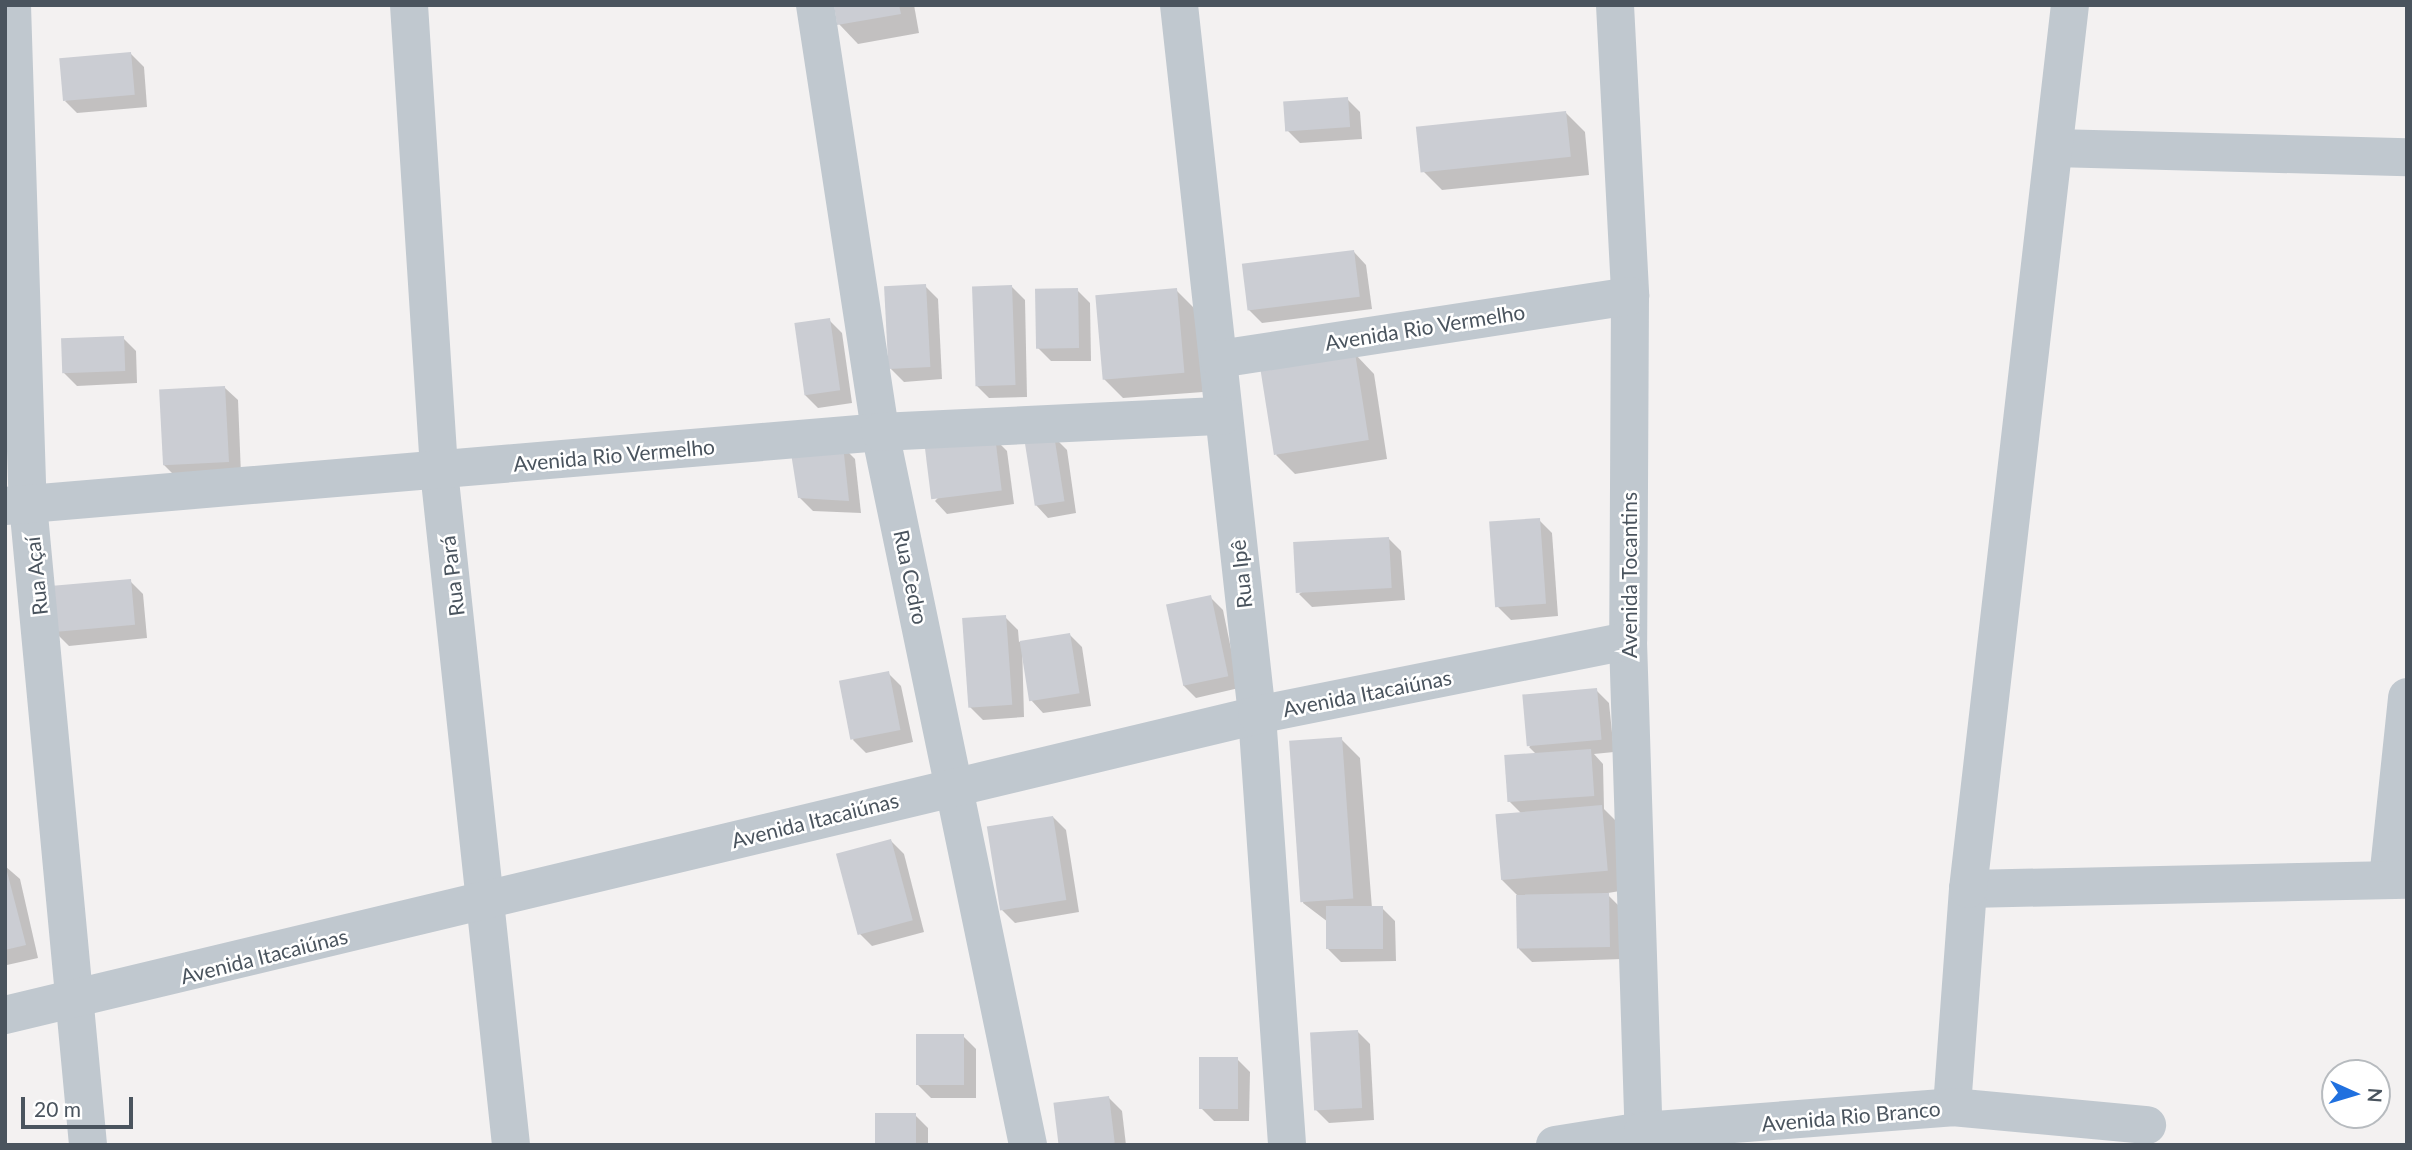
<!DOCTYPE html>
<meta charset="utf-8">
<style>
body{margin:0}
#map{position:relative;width:2412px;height:1150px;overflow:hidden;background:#f3f1f1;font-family:Lato,sans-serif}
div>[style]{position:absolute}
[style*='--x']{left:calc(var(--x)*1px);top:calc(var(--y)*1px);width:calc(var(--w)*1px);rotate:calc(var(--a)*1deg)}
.shadow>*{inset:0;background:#0003}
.building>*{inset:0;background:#cbcdd3;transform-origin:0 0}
.minor>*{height:38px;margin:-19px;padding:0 19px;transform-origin:19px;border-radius:19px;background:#c0c8cf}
span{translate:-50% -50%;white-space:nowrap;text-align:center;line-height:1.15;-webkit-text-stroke:5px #fff;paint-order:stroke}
.street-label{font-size:21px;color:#4a545e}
.frame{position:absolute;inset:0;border:7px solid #4a545e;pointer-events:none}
.north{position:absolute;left:2321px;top:1059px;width:70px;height:70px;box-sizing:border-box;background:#fff;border:2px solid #b7bbbf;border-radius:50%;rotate:94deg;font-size:19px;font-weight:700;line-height:28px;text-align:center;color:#4a545e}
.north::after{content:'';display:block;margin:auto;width:24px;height:32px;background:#2070df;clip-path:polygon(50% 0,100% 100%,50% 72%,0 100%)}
.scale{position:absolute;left:21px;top:1097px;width:112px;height:32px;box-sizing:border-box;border:4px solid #4a545e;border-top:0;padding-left:9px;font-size:21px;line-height:24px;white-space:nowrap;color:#4a545e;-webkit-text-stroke:5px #fff;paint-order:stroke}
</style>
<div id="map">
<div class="shadow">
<i style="clip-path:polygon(836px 5px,914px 5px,919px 33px,858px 44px,839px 24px)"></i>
<i style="clip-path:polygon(131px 54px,144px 67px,147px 107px,77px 113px,65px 101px)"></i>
<i style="clip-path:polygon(1347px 99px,1360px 112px,1362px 139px,1300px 143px,1287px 130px)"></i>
<i style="clip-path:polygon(1566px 113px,1585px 132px,1589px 175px,1442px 190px,1423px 171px)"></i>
<i style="clip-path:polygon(1354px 252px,1366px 265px,1372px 309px,1262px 323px,1249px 310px)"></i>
<i style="clip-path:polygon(925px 286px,938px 299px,942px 379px,904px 382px,891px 369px)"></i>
<i style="clip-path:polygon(1012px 287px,1025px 300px,1027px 397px,989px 398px,976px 385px)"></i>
<i style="clip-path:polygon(1077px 290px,1090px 303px,1091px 361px,1051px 361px,1038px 348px)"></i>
<i style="clip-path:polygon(1176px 290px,1195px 309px,1203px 392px,1123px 398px,1104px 379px)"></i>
<i style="clip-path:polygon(829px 320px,842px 333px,852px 403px,818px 408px,805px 395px)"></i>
<i style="clip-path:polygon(123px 338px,136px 351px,137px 383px,77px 386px,64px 373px)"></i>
<i style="clip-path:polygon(1355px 354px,1374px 374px,1387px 459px,1295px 474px,1276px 455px)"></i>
<i style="clip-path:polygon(225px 388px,238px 400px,241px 475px,177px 478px,164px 465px)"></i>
<i style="clip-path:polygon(1054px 437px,1067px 450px,1076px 513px,1048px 518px,1036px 505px)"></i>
<i style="clip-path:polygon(994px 438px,1007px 451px,1014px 504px,947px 514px,935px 501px)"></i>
<i style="clip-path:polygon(842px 446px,855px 459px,861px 513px,813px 511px,800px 498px)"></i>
<i style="clip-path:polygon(1539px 520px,1552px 533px,1558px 616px,1511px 620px,1498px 607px)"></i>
<i style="clip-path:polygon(1388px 538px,1401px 551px,1405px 600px,1312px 607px,1299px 594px)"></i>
<i style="clip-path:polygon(130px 581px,143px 594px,147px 638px,69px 646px,56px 633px)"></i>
<i style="clip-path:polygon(1210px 597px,1223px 610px,1239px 688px,1196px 698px,1183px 685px)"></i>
<i style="clip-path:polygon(1005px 617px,1018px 630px,1019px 642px,1069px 634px,1082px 647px,1091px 706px,1043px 713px,1031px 700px,1022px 644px,1024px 717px,983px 720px,970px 707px)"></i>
<i style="clip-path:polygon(888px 673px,901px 686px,913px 742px,866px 753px,853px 740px)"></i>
<i style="clip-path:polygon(1596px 690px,1609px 703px,1614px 752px,1594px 754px,1603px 764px,1604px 809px,1621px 826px,1626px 890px,1596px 895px,1608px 895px,1621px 908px,1623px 959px,1532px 962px,1519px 949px,1518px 896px,1502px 880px,1522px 814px,1509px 801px,1537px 755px,1529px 747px)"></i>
<i style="clip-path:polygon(1341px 739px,1360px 758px,1372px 908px,1382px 908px,1395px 921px,1396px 961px,1341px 962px,1328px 949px,1328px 922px,1303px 903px)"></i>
<i style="clip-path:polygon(1053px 817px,1066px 830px,1079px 912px,1015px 923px,1002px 910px)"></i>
<i style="clip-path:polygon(891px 841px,904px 854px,924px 932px,872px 946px,859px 933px)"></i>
<i style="clip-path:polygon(5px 866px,20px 879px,38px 958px,7px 965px)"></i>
<i style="clip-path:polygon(1357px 1031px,1370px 1044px,1374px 1120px,1329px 1123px,1316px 1110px)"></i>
<i style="clip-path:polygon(963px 1036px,976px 1049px,976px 1098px,931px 1098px,918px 1085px)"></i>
<i style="clip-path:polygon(1237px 1059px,1250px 1072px,1249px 1121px,1214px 1121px,1201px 1108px)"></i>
<i style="clip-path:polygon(1109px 1098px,1122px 1111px,1126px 1145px,1061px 1145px)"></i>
<i style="clip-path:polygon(915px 1115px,928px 1128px,928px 1145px,876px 1145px)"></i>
</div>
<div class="building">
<i style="clip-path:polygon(834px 5px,899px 5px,901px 14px,837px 25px)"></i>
<i style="left:131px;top:52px;width:43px;height:72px;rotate:85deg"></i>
<i style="left:1348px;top:97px;width:30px;height:65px;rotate:86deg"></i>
<i style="left:1566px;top:111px;width:46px;height:151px;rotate:84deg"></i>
<i style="left:1354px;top:250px;width:47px;height:113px;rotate:83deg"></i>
<i style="left:926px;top:284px;width:83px;height:42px;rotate:87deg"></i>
<i style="left:1012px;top:285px;width:100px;height:40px;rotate:88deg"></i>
<i style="left:1078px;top:288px;width:60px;height:43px;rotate:89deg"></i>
<i style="left:1177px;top:288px;width:85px;height:82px;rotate:85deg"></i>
<i style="left:830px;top:318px;width:73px;height:36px;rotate:82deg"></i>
<i style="left:124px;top:336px;width:35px;height:63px;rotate:88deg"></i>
<i style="left:1355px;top:353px;width:88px;height:96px;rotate:81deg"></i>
<i style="left:225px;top:386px;width:76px;height:66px;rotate:87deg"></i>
<i style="left:1054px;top:435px;width:67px;height:30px;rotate:81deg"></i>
<i style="left:995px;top:436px;width:55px;height:71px;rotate:83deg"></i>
<i style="clip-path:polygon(843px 445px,849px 501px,798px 498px,791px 453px)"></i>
<i style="left:1540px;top:518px;width:86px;height:51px;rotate:86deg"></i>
<i style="left:1389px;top:537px;width:51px;height:96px;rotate:87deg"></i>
<i style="left:131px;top:579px;width:46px;height:81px;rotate:85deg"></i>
<i style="left:1211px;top:595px;width:83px;height:46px;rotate:78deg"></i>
<i style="left:1006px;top:615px;width:90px;height:44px;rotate:86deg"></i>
<i style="left:1070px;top:633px;width:61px;height:51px;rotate:81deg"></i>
<i style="left:889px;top:671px;width:60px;height:51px;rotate:79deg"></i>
<i style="left:1597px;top:688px;width:52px;height:75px;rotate:85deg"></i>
<i style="left:1342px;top:737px;width:162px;height:53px;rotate:86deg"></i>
<i style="left:1591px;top:749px;width:47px;height:87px;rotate:86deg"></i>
<i style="left:1602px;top:805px;width:66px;height:107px;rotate:85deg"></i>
<i style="left:1053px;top:816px;width:85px;height:67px;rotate:81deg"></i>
<i style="left:891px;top:839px;width:84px;height:57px;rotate:75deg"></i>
<i style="clip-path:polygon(5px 864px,26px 945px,5px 950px)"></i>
<i style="left:1609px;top:893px;width:54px;height:93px;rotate:89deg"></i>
<i style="left:1383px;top:906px;width:43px;height:57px;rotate:90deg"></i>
<i style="left:1358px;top:1030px;width:78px;height:48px;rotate:87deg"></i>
<i style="left:964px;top:1034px;width:51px;height:48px;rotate:90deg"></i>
<i style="left:1199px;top:1057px;width:39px;height:52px"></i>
<i style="left:1109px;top:1096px;width:47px;height:56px;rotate:83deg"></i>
<i style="left:875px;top:1113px;width:41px;height:32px"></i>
</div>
<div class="minor">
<i style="--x:12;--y:5;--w:499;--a:88.2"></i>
<i style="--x:28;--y:504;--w:644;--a:84.65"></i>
<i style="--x:409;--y:5;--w:467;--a:86.3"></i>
<i style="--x:439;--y:471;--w:678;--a:83.9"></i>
<i style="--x:815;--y:5;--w:432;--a:81.3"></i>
<i style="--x:880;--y:432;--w:728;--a:78.27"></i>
<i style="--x:1179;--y:5;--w:714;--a:83.73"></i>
<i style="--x:1257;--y:715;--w:431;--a:86"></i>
<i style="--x:1615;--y:5;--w:291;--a:87"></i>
<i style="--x:1630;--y:296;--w:345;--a:90.3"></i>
<i style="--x:1628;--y:641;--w:504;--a:88.18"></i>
<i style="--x:2054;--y:148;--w:353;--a:1.5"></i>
<i style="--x:1219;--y:359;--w:416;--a:-8.7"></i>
<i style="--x:5;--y:506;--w:878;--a:-4.83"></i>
<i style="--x:880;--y:432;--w:343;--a:-2.7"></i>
<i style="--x:2388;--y:879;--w:183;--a:-84"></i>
<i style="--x:1968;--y:889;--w:439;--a:-1.2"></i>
<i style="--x:5;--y:1015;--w:1287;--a:-13.47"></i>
<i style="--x:1257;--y:715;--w:378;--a:-11.3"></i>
<i style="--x:1952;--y:1107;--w:219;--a:-85.8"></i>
<i style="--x:1968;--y:889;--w:890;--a:-83.42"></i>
<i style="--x:1555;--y:1145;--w:89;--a:-9"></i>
<i style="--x:1643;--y:1131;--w:310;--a:-4.4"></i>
<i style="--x:1952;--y:1107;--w:196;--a:5.3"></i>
</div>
<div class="street-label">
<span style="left:1425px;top:327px;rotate:-9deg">Avenida Rio Vermelho</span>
<span style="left:614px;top:455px;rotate:-5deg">Avenida Rio Vermelho</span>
<span style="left:1241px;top:574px;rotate:-96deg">Rua Ipê</span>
<span style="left:1629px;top:575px;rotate:-90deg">Avenida Tocantins</span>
<span style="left:36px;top:576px;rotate:-96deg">Rua Açaí</span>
<span style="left:452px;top:576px;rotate:-97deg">Rua Pará</span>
<span style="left:911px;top:577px;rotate:78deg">Rua Cedro</span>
<span style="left:1367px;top:693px;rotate:-11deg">Avenida Itacaiúnas</span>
<span style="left:815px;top:820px;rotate:-14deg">Avenida Itacaiúnas</span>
<span style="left:264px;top:956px;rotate:-14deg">Avenida Itacaiúnas</span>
<span style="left:1851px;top:1116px;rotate:-5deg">Avenida Rio Branco</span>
</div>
<div class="frame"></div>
<div class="north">N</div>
<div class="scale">20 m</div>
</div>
